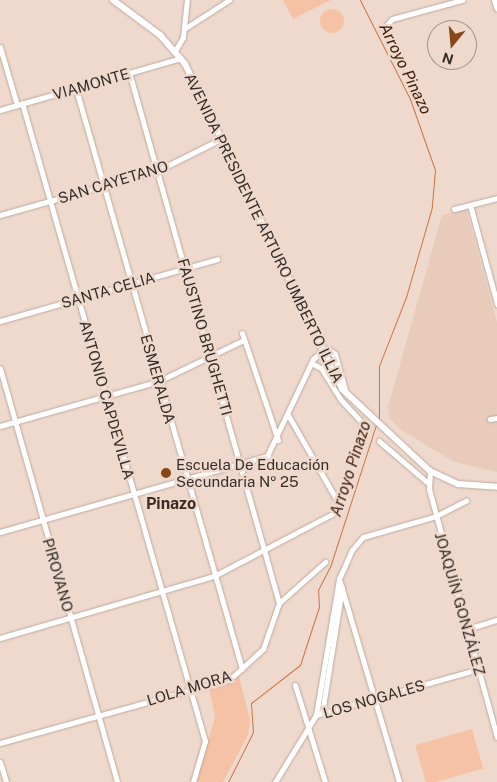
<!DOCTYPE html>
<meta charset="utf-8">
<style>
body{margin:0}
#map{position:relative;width:497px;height:782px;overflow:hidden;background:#efd9cd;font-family:"Public Sans",sans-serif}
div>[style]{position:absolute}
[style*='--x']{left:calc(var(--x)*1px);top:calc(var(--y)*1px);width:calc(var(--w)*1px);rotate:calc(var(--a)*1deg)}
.built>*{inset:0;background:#e8cbbb}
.green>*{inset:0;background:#f5c2a6;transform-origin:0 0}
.round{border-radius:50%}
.stream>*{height:1px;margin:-0.5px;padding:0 0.5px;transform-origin:0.5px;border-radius:0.5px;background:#c97747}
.roads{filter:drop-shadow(0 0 1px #bea99e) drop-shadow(0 0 1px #bea99e)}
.minor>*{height:5px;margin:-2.5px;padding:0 2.5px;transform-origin:2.5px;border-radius:2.5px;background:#fff}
.major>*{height:6px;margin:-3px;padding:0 3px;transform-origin:3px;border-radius:3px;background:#fff}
.dots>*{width:14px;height:14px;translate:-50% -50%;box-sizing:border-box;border:2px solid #efd9cd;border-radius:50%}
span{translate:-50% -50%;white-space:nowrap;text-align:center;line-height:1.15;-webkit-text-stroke:5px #efd9cd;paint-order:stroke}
.street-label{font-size:15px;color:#352d28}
.poi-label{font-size:15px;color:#352d28}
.left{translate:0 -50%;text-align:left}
.water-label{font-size:16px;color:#41200b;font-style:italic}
.neighbourhood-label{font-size:16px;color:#3c2b22;font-weight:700}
.north{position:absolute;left:427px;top:20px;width:50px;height:50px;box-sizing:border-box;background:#efd9cd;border:1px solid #a5948b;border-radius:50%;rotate:197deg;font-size:14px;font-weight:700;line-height:20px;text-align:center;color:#352d28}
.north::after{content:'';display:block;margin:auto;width:18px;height:22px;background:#894619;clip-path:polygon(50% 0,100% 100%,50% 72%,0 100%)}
</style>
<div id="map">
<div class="built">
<i style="clip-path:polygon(466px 209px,497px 322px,497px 472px,454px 462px,401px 430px,390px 419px,388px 407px,442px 215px)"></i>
</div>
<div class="green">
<i style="clip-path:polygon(283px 0,331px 0,293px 19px)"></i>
<i class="round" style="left:320px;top:9px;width:24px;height:24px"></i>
<i style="clip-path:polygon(239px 676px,250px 720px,248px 735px,223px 782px,196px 782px,215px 717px,209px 687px)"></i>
<i style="left:472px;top:729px;width:41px;height:59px;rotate:74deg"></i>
</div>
<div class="stream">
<i style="--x:360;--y:0;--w:111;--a:63.2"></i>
<i style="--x:410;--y:99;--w:75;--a:70.6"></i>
<i style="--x:435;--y:170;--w:37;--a:95"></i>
<i style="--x:432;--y:207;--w:94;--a:106.1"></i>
<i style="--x:406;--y:297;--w:74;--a:111.4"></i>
<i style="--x:379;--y:366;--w:53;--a:90"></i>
<i style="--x:228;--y:782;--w:56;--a:-63.4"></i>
<i style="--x:253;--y:732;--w:29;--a:-94"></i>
<i style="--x:251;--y:703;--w:62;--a:-37.8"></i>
<i style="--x:300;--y:665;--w:61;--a:-71.9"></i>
<i style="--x:319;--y:607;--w:17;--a:-93"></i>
<i style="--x:318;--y:590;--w:29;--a:-63"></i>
<i style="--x:331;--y:564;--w:146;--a:-72.1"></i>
</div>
<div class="roads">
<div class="minor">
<i style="--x:494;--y:0;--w:9;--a:72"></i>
<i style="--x:384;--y:28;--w:12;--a:-48"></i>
<i style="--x:392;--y:19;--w:73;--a:-15.2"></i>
<i style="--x:184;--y:29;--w:54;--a:-32.8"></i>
<i style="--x:0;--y:47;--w:60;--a:73.7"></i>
<i style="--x:175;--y:51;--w:16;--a:-60"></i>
<i style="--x:183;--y:37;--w:37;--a:-84"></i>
<i style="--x:129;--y:72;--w:552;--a:74.23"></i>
<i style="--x:76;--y:89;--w:603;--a:74.03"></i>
<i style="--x:22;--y:103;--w:664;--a:74"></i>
<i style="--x:205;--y:741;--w:43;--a:106.3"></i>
<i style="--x:0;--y:110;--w:188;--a:-16"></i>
<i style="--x:470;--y:205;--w:103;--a:74.7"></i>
<i style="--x:454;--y:209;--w:44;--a:-14.3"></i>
<i style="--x:0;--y:215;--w:163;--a:-15.7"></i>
<i style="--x:157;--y:171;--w:72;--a:-26.6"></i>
<i style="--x:0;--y:321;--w:226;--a:-15.9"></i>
<i style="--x:242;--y:333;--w:113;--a:71.4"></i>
<i style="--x:311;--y:363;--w:11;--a:27"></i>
<i style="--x:321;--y:368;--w:38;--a:58"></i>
<i style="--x:341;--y:400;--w:38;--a:47"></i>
<i style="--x:0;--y:368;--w:430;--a:74.2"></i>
<i style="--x:490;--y:419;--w:7;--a:-8"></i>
<i style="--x:0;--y:426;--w:165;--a:-15.8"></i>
<i style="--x:159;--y:381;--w:94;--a:-25.8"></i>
<i style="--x:379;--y:441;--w:65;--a:40.6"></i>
<i style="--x:430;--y:471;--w:18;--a:93"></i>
<i style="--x:429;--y:489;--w:257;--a:74.7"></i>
<i style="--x:0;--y:532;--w:278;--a:-15.9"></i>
<i style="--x:267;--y:456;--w:107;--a:-64.6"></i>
<i style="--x:313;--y:359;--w:11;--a:-41"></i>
<i style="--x:339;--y:579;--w:212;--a:73.5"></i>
<i style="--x:467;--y:629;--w:31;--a:-17"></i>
<i style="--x:0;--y:638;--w:223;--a:-16.2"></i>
<i style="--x:214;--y:576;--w:138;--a:-27.7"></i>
<i style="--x:336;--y:512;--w:9;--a:-69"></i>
<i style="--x:339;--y:504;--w:103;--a:-119.8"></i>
<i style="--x:295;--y:685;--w:102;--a:72.8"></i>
<i style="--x:322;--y:713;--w:127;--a:-80.9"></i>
<i style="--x:316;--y:715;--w:138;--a:-80.4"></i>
<i style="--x:339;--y:579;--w:32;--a:-66"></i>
<i style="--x:352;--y:550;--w:17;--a:-50"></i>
<i style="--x:363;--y:537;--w:76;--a:-16"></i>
<i style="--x:436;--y:516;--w:34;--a:-27"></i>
<i style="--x:0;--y:743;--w:239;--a:-15.5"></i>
<i style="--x:230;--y:679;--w:45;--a:-42.3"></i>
<i style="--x:263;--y:649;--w:49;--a:-70.8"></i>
<i style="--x:279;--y:603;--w:62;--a:-41.7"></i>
<i style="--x:0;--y:762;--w:21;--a:73"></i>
<i style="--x:275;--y:782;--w:79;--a:-58.5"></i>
<i style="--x:316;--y:715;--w:169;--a:-15.8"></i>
</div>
<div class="major">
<i style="--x:113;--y:0;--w:59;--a:36.7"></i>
<i style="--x:160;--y:35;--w:38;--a:49"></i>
<i style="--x:185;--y:64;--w:361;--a:64.2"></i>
<i style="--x:342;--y:389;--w:120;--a:43"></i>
<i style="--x:430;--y:471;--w:31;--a:25"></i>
<i style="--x:458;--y:484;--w:39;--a:4"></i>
<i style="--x:321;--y:352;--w:8;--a:-14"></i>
<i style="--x:329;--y:350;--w:8;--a:40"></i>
<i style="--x:335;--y:355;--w:36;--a:74"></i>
</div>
</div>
<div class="dots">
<i style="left:166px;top:473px;background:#894619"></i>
</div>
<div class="street-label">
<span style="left:91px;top:84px;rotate:-16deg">VIAMONTE</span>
<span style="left:113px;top:182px;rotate:-17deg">SAN CAYETANO</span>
<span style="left:264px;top:228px;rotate:64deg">AVENIDA PRESIDENTE ARTURO UMBERTO ILLIA</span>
<span style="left:108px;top:290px;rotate:-16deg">SANTA CELIA</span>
<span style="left:205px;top:337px;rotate:74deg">FAUSTINO BRUGHETTI</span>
<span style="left:158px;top:379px;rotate:74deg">ESMERALDA</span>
<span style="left:107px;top:400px;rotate:74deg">ANTONIO CAPDEVILLA</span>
<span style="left:58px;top:575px;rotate:74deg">PIROVANO</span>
<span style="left:460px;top:604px;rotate:74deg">JOAQUÍN GONZÁLEZ</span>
<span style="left:189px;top:688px;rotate:-17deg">LOLA MORA</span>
<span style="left:374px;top:699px;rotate:-16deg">LOS NOGALES</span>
</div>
<div class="poi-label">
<span class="left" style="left:176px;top:473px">Escuela De Educación<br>Secundaria Nº 25</span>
</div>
<div class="water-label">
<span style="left:405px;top:69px;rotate:64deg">Arroyo Pinazo</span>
<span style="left:351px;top:469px;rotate:-72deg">Arroyo Pinazo</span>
</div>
<div class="neighbourhood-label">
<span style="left:171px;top:504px">Pinazo</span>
</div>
<div class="north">N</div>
</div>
